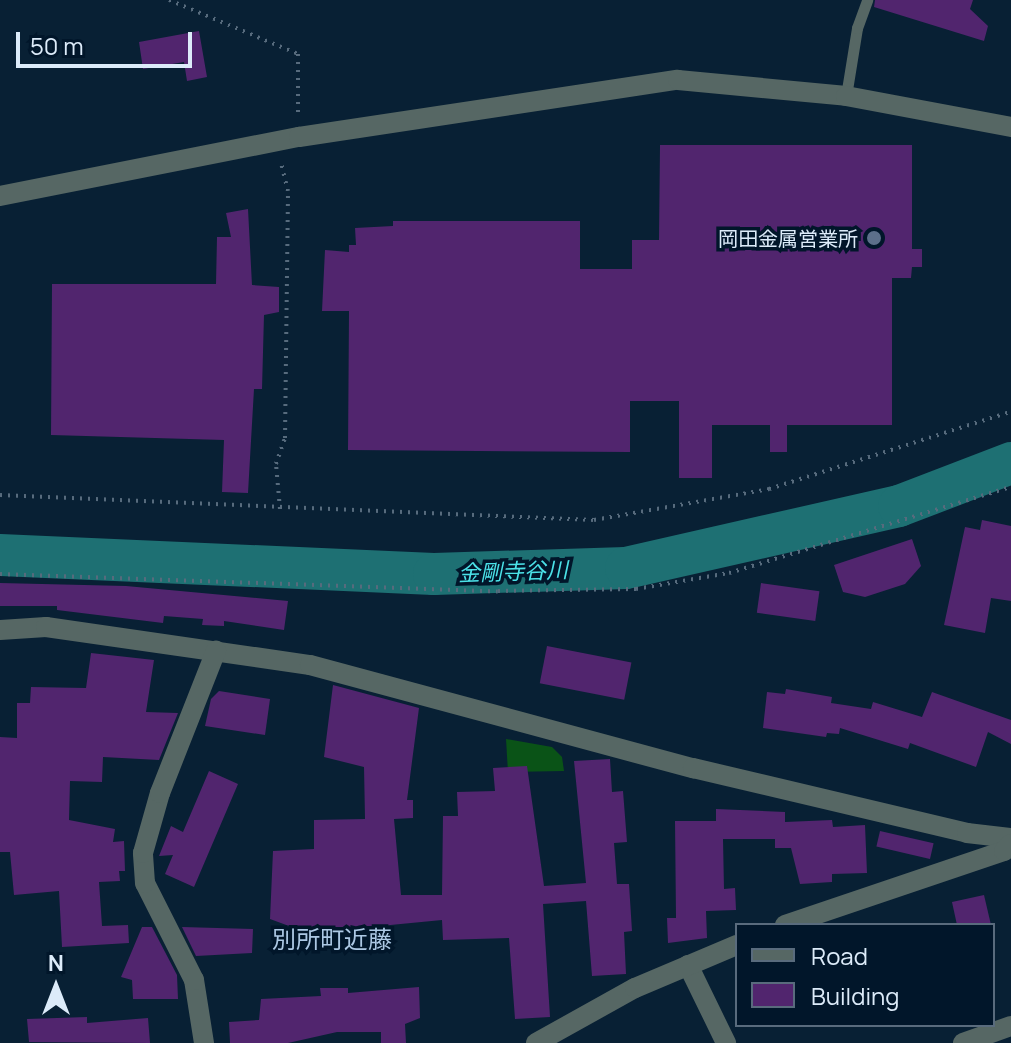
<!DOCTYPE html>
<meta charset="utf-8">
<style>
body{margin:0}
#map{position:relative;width:1011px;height:1043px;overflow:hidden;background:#082034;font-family:Manrope,"Noto Sans JP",sans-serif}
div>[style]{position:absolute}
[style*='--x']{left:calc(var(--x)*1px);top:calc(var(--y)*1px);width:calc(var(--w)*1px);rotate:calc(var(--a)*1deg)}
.green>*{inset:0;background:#0a5317}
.river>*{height:42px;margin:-21px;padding:0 21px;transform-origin:21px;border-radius:21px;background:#1e7073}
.building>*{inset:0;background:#51256e;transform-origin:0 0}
.path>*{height:4px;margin-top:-2px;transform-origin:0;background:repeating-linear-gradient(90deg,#576b7d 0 2px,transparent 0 8px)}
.service>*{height:11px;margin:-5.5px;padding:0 5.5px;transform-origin:5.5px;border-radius:5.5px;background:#566764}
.minor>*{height:20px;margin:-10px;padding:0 10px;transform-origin:10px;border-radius:10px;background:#566764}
.tertiary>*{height:20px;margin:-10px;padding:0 10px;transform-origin:10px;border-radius:10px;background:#566764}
.dots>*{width:22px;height:22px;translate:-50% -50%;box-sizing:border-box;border:4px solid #01162a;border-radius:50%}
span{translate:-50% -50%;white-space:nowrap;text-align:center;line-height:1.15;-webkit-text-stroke:7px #01162a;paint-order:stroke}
.poi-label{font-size:20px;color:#dcebf9}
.right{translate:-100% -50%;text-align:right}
.water-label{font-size:22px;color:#4be2e8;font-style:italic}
.quarter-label{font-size:24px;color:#acc8e4}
.legend{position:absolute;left:735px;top:923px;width:260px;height:104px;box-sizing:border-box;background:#01162a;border:2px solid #596b7d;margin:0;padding:10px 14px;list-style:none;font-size:24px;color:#dcebf9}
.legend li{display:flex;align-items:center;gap:16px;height:40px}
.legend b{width:40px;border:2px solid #596b7d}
.north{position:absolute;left:16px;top:947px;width:80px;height:80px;-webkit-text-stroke:6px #01162a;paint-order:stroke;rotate:0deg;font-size:22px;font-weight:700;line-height:32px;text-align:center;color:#dcebf9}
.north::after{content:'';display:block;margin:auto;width:28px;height:36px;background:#dcebf9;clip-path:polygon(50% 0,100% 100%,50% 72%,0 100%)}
.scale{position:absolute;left:16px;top:32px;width:176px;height:36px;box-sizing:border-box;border:4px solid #dcebf9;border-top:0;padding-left:10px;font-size:24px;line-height:28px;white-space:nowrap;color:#dcebf9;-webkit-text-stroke:6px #01162a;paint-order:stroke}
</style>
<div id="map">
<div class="green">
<i style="clip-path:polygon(506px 739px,552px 747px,562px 757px,564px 771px,508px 772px)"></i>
</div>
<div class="river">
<i style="--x:0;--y:555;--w:434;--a:2.5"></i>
<i style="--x:434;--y:574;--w:192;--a:-1.8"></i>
<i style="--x:626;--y:568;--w:280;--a:-12.8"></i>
<i style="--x:899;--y:506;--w:120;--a:-21"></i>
</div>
<div class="building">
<i style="clip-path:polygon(875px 0,973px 0,970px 9px,988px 26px,984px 41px,874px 7px)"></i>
<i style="clip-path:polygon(199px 31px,207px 77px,187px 81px,184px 62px,143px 69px,139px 42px)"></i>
<i style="clip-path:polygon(660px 145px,912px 145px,912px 249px,922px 249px,922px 267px,912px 267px,911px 278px,892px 278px,892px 425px,787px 425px,787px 452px,770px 452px,770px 425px,712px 425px,712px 478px,679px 478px,679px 401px,630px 401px,630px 452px,348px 450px,349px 311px,322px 311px,325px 250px,349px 252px,349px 245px,356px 245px,355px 228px,393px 226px,393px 221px,580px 221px,580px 269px,632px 269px,632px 240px,659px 240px)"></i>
<i style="clip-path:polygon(248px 209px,252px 285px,279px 287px,279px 312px,264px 315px,262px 389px,254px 389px,248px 493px,222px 492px,224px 440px,51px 435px,52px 284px,216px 284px,217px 237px,231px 237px,226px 213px)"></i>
<i style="clip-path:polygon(982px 520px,1011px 526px,1011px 601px,991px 598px,985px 633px,944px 625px,965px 527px,980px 530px)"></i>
<i style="clip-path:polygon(912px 539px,921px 566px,905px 584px,865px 597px,843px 592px,834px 565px)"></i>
<i style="clip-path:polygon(0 583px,126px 586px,288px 601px,284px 630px,224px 621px,224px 626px,202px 625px,203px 619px,164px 616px,163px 623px,57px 610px,57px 606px,0 606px)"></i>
<i style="left:761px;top:583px;width:59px;height:30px;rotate:8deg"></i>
<i style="left:547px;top:646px;width:86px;height:38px;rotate:11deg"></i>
<i style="clip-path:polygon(91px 653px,154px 660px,146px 712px,178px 713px,159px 760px,103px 757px,102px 782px,70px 781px,69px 820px,115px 829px,113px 842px,124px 841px,125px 871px,119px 871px,120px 881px,99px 882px,102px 926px,128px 925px,129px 943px,62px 947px,59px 891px,14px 895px,10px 852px,0 852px,0 737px,17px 738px,17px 703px,30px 703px,31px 687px,86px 688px)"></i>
<i style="clip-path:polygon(333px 685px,419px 708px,407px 800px,413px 800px,413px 818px,394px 819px,401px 895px,442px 895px,443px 816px,458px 816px,457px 792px,495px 791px,493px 768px,527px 766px,544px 886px,586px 883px,574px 761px,610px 759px,612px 792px,623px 791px,627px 842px,614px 843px,617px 884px,629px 884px,632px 931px,624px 932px,626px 974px,592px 976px,586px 901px,543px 904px,550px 1017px,515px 1019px,509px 938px,443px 940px,442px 920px,308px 933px,270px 919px,273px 851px,314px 849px,314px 820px,365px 819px,364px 767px,324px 757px)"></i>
<i style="clip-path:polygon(786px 689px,832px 697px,831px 703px,871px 709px,873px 702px,922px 717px,932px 692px,1011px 720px,1011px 744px,988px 732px,976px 767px,910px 743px,908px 749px,840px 728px,839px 734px,827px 733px,826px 737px,763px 728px,767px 692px,785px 694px)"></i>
<i style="clip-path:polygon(219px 691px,270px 699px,265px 735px,205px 726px,211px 699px)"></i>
<i style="clip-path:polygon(209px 771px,238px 784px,194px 887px,165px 874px,173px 855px,159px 856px,171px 826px,183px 832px)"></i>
<i style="clip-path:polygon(716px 809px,785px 812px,785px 822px,832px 820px,833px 827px,865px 825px,867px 873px,832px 874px,832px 882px,800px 884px,791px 848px,775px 848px,775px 839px,723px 839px,724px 889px,735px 888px,736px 910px,706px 911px,707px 938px,668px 943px,667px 918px,676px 918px,675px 821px,716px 821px)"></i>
<i style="left:880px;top:831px;width:55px;height:16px;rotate:13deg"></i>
<i style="clip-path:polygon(984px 895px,991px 925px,957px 925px,952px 902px)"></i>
<i style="clip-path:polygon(142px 927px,152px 927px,177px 975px,178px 999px,133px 999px,132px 980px,121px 977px)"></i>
<i style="clip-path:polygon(182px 927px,253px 929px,252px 953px,196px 956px)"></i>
<i style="clip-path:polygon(419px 987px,420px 1018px,405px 1024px,406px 1043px,381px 1043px,381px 1032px,337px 1032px,288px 1043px,230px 1043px,229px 1022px,259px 1020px,261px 999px,321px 996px,320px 988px,348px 988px,348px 993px)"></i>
<i style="clip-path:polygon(87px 1017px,87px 1023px,148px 1018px,150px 1043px,29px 1042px,27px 1019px)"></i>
</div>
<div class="path">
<i style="--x:169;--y:0;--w:140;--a:22.7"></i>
<i style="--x:298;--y:54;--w:61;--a:90"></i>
<i style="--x:0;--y:495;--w:595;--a:2.41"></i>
<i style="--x:594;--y:520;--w:178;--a:-10"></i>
<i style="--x:769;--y:489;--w:254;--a:-17.7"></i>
<i style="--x:280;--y:509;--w:45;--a:-95.1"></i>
<i style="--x:276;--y:464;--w:28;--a:-71"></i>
<i style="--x:285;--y:438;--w:247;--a:-89.3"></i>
<i style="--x:288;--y:191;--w:30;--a:-104"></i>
<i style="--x:0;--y:574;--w:498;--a:2"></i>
<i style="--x:498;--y:591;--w:138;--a:-0.8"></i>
<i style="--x:636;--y:589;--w:94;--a:-9.8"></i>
<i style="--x:729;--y:573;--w:295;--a:-17"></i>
</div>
<div class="service">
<i style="--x:846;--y:96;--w:69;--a:-80.8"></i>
<i style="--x:857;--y:28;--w:30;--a:-70"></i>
</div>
<div class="minor">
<i style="--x:0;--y:630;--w:46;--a:-3.7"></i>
<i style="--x:46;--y:627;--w:267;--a:8.2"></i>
<i style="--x:310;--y:665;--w:397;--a:15.1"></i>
<i style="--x:693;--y:768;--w:282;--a:13.3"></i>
<i style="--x:967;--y:833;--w:44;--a:6.5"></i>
<i style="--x:785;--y:925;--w:231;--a:-18.7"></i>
<i style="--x:1004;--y:851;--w:10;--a:-45"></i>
<i style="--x:688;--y:965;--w:87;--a:64"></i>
<i style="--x:204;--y:1043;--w:64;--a:-99"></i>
<i style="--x:194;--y:980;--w:109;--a:-116.8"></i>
<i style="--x:145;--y:883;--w:30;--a:-94"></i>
<i style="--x:143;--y:853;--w:62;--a:-74.2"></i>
<i style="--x:160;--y:793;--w:153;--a:-68.5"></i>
<i style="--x:536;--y:1043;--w:113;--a:-29.1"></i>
<i style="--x:635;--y:988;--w:111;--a:-22.9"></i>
<i style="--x:963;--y:1043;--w:51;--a:-19.5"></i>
</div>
<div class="tertiary">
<i style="--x:0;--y:196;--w:305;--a:-11.2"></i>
<i style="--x:299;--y:137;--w:383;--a:-8.6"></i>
<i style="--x:678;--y:80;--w:169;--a:5.4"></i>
<i style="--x:846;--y:96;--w:168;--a:10.6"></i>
</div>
<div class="dots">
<i style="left:874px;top:238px;background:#5c6f8a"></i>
</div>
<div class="poi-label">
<span class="right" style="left:858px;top:238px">岡田金属営業所</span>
</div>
<div class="water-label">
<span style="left:513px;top:572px;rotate:-2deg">金剛寺谷川</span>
</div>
<div class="quarter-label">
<span style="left:332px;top:939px">別所町近藤</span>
</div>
<ul class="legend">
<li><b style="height:10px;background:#566764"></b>Road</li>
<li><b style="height:22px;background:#51256e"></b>Building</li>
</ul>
<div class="north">N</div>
<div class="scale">50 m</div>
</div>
